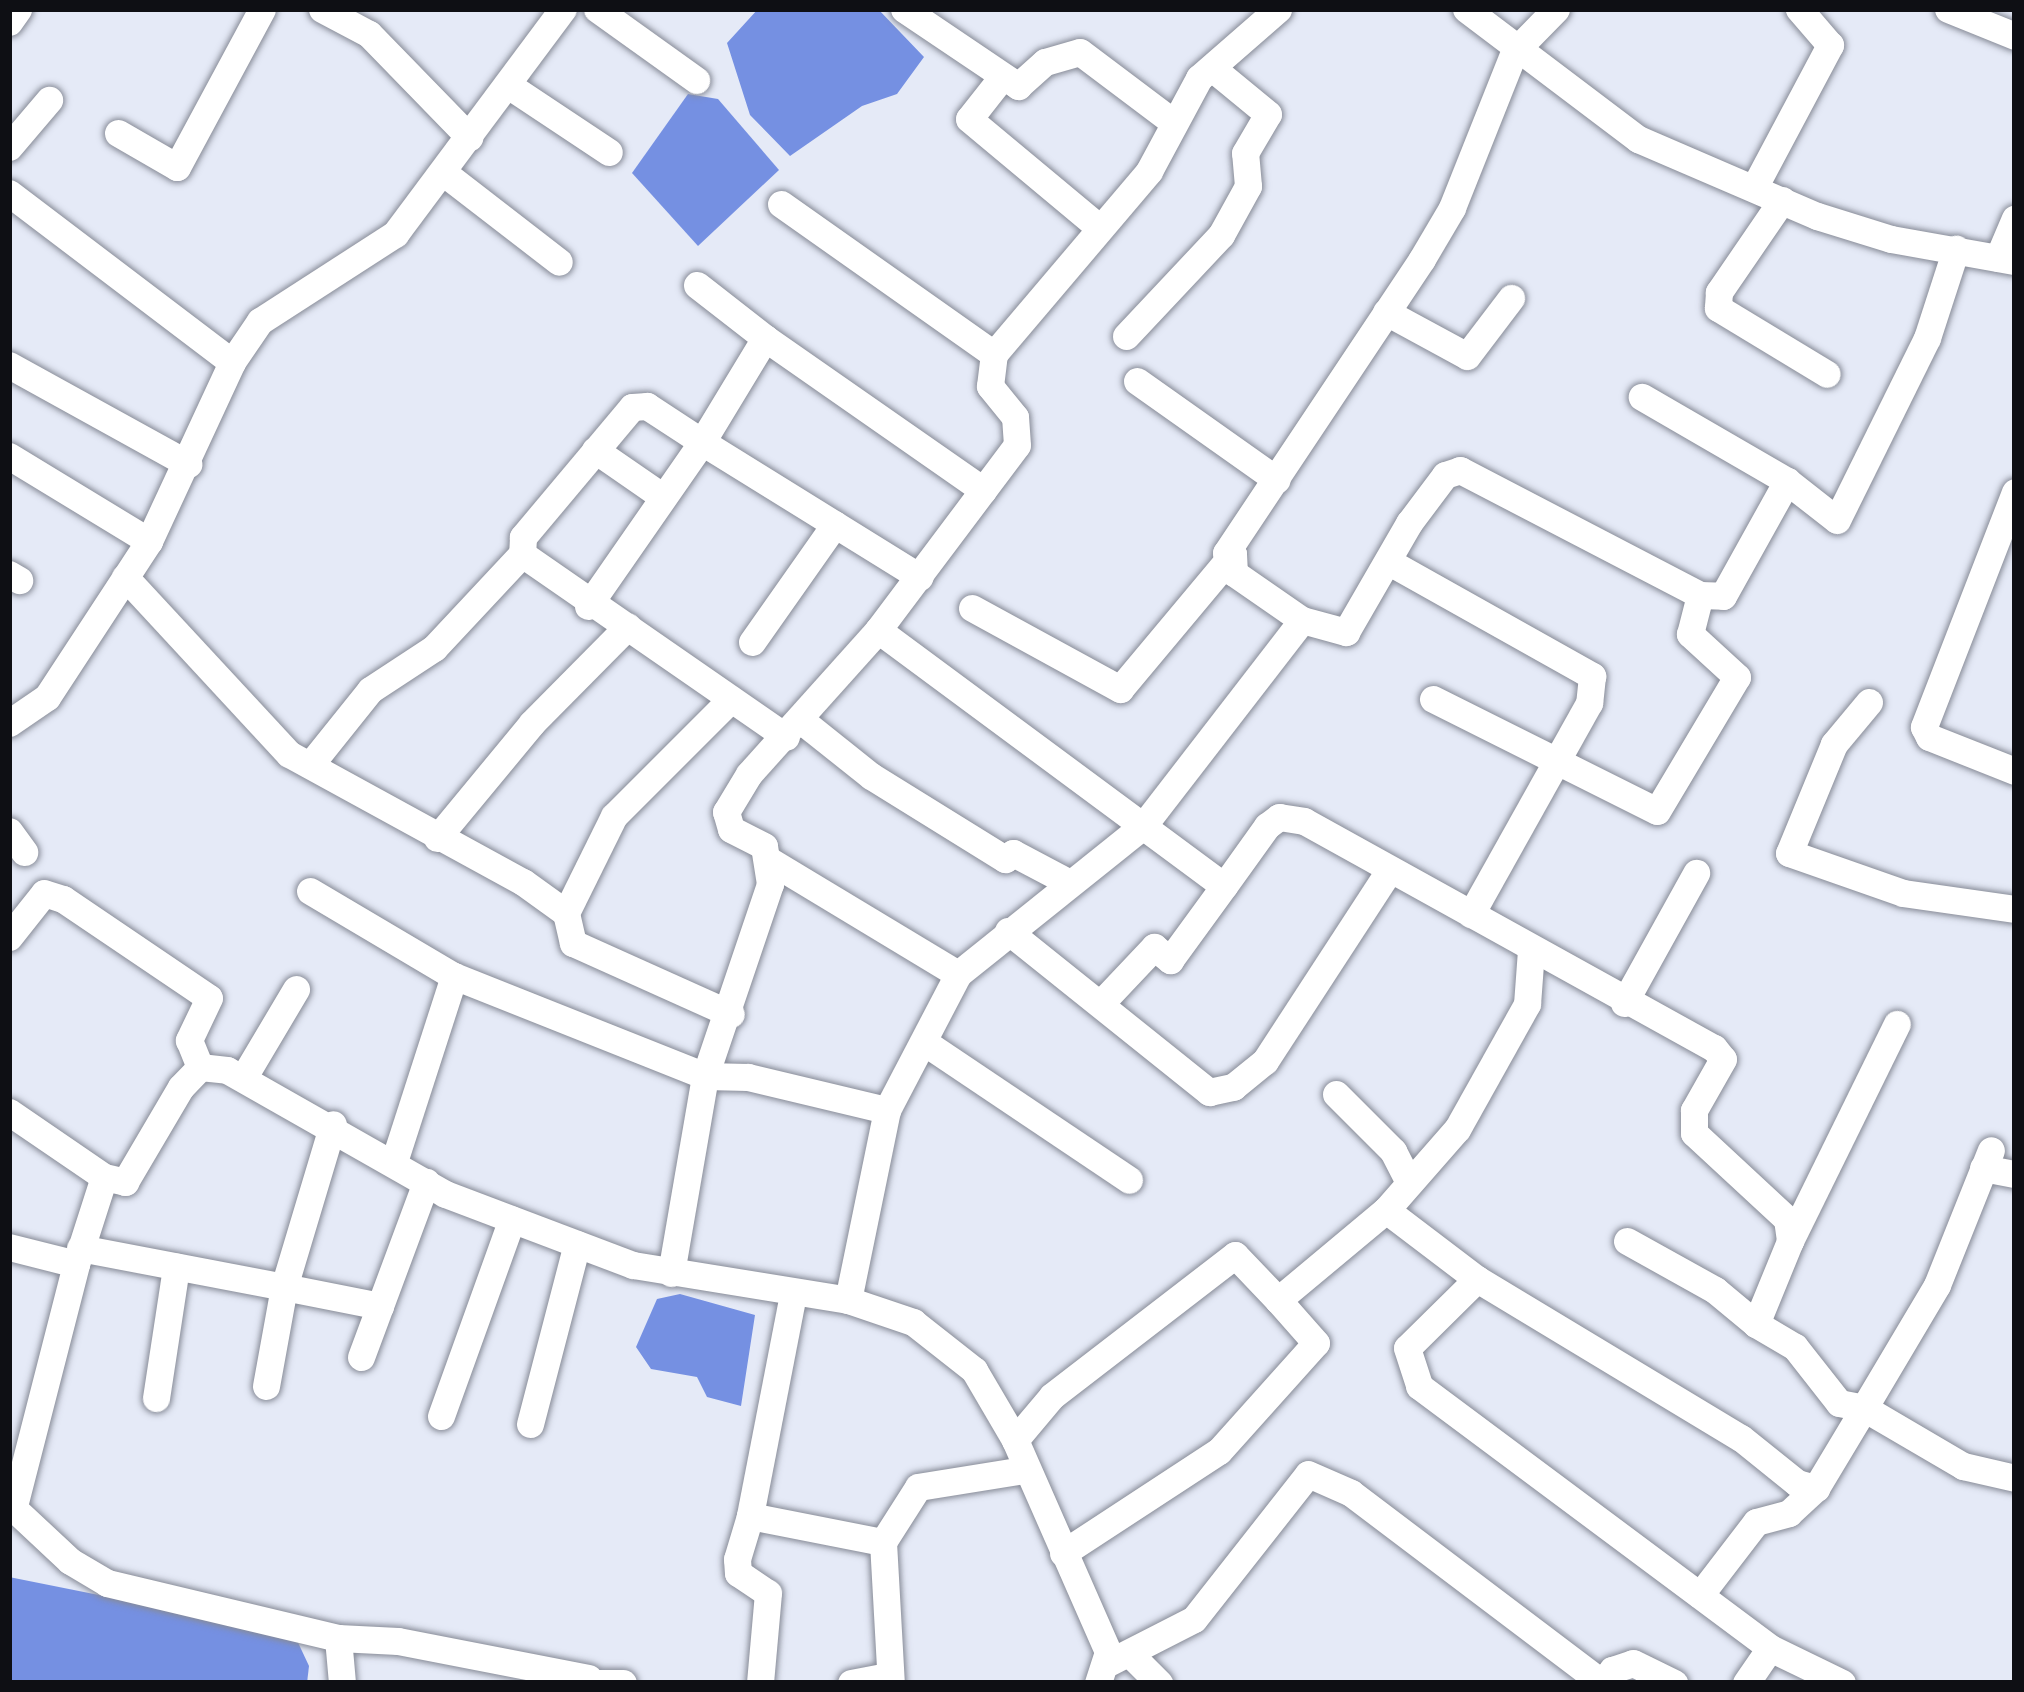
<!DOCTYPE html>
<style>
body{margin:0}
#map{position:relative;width:2024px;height:1692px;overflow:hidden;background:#e5eaf7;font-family:"Space Grotesk",sans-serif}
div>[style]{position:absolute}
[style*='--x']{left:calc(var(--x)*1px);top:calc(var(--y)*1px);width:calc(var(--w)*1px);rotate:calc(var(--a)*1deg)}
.water>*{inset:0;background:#7590e2}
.roads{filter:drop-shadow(0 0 3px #878b97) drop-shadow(0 0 3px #878b97)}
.minor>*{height:27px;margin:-13.5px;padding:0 13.5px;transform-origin:13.5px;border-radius:13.5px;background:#fff}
span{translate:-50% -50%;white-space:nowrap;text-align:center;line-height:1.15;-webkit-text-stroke:10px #e5eaf7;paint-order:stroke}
.frame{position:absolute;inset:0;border:12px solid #0e0f14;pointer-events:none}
</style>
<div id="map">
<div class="water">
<i style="clip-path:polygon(758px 9px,878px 9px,924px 57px,897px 94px,862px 106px,790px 156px,750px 115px,727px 43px)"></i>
<i style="clip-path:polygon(688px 94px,718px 99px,779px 170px,698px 246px,632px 173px)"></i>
<i style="clip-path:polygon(680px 1294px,755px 1315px,741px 1406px,707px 1397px,697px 1377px,651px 1369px,636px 1347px,657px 1299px)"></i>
<i style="clip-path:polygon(9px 1577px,294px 1634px,309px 1666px,307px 1683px,9px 1683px)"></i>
</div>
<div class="roads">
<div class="minor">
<i style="--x:322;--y:9;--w:53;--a:28"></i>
<i style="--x:369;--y:34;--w:144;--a:45.8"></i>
<i style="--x:597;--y:9;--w:122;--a:35.6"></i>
<i style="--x:904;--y:9;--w:138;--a:34"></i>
<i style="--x:1018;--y:86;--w:36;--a:-42"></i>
<i style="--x:1045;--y:62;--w:36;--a:-16"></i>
<i style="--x:1080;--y:52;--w:116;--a:37"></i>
<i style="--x:1466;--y:9;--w:216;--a:37.1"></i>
<i style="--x:1638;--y:139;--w:195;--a:23.3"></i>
<i style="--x:1817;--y:216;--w:77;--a:17.3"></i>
<i style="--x:1891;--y:239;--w:126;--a:10.1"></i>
<i style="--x:1556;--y:9;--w:60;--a:134.3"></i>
<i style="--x:1514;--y:52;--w:168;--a:111.7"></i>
<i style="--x:1452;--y:208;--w:59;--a:120.5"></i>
<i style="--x:1422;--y:259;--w:353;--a:123.7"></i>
<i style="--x:1226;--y:553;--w:7;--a:8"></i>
<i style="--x:1233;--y:554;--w:19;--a:87"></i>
<i style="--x:1234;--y:573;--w:83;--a:34.7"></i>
<i style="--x:1302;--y:620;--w:46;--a:15.3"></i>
<i style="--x:1346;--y:632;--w:126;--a:-60"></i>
<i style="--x:1409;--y:523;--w:60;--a:-53.1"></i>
<i style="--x:1445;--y:475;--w:16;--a:-18"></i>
<i style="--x:1460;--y:470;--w:271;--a:27.5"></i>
<i style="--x:1700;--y:595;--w:23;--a:2"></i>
<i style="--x:1723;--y:596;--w:132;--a:-60.9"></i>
<i style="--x:1787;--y:481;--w:168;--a:-149.9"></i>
<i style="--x:1948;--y:9;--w:72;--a:21.9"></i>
<i style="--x:9;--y:22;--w:16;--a:-55"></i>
<i style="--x:1002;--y:77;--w:53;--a:128.2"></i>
<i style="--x:969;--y:119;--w:170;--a:39.8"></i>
<i style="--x:508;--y:85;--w:121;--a:33.6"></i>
<i style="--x:118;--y:133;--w:68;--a:30"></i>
<i style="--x:177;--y:167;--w:179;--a:-61.7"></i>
<i style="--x:9;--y:147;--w:62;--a:-49.6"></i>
<i style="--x:444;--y:173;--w:145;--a:37.7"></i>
<i style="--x:1755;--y:186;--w:160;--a:-62"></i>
<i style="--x:1830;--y:45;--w:48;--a:-130.7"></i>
<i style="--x:9;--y:193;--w:280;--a:37.2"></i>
<i style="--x:1782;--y:200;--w:112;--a:124.4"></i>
<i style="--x:1719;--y:292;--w:16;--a:94"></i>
<i style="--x:1718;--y:308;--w:127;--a:31.2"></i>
<i style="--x:781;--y:204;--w:261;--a:35.2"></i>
<i style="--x:1998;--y:258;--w:43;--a:-67"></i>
<i style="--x:697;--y:285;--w:86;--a:37.9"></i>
<i style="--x:765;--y:338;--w:122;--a:121.2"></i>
<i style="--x:702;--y:442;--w:66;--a:-146.8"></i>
<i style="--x:647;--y:406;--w:15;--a:176"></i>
<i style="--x:632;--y:407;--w:170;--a:130"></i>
<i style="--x:523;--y:537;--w:17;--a:93"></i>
<i style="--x:522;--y:554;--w:321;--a:34.7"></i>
<i style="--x:1386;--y:312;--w:92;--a:28.5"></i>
<i style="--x:1467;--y:356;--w:73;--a:-52.8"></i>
<i style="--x:1126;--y:336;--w:139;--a:-46.8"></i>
<i style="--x:1221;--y:235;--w:56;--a:-61.1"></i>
<i style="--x:1248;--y:186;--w:33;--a:-95"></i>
<i style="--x:1245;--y:153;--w:45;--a:-59.5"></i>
<i style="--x:1268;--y:114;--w:72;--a:-140.6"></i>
<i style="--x:765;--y:338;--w:266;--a:34.9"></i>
<i style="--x:9;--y:365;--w:205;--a:28.9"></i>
<i style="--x:1137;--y:381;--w:171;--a:35.3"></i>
<i style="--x:595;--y:450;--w:79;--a:34.7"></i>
<i style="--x:9;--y:456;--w:164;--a:31.3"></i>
<i style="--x:1787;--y:481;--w:63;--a:38"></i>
<i style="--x:1837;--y:520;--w:203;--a:-63.7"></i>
<i style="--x:1927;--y:338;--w:94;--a:-72"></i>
<i style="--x:2015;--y:492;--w:252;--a:111.2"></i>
<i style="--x:1924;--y:727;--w:11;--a:63"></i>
<i style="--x:1929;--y:737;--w:92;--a:21.6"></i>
<i style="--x:1391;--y:563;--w:231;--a:29.3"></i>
<i style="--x:1592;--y:676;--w:27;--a:96"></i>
<i style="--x:1589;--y:703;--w:242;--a:119.2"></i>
<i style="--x:9;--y:574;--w:12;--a:31"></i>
<i style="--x:125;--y:577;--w:241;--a:47.2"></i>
<i style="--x:289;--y:754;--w:267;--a:28.7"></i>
<i style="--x:523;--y:882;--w:53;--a:35.8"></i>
<i style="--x:566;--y:913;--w:31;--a:77"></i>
<i style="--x:573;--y:943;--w:173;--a:24.2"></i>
<i style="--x:588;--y:606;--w:200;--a:-55.2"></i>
<i style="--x:702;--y:442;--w:256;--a:31.8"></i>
<i style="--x:972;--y:608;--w:169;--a:28.7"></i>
<i style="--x:1120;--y:689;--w:176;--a:-50.1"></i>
<i style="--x:878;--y:630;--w:430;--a:36.5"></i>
<i style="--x:1224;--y:886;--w:74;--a:-54.4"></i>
<i style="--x:1267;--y:826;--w:15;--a:-37"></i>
<i style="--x:1279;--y:817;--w:25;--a:9"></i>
<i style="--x:1304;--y:821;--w:469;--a:29"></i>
<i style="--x:1714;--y:1048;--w:14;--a:51"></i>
<i style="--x:1723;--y:1059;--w:59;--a:119.6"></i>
<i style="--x:1694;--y:1110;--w:23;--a:90"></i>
<i style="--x:1694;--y:1133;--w:127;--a:42.8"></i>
<i style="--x:1787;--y:1219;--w:22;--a:82"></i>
<i style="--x:1790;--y:1241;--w:90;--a:112.3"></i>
<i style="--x:1756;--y:1324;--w:45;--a:30.5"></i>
<i style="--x:1795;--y:1347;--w:71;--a:51.8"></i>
<i style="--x:1839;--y:1403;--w:25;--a:11"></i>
<i style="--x:1864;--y:1408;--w:143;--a:-59.3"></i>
<i style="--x:1937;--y:1285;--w:145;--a:-68.2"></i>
<i style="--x:752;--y:642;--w:144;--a:-54.9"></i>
<i style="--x:1433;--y:699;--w:250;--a:26.6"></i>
<i style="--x:1657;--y:811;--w:156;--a:-59.2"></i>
<i style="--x:1737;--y:677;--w:64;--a:-137.5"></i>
<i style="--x:1690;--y:634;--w:40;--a:-75.6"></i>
<i style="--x:1869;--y:702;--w:55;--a:129.8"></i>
<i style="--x:1834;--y:744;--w:118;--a:112.4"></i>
<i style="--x:1789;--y:853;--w:121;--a:19.3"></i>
<i style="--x:1903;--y:893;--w:113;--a:8.1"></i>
<i style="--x:802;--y:721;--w:88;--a:38.6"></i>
<i style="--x:871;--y:776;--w:158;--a:31.8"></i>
<i style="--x:1005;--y:859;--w:10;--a:-37"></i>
<i style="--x:1013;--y:853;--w:64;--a:27.8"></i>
<i style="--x:9;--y:723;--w:46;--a:-34.4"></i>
<i style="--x:47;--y:697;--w:186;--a:-56.8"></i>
<i style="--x:149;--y:541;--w:197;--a:-65.1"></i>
<i style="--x:232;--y:362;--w:50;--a:-55.7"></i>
<i style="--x:260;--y:321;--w:161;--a:-32.8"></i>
<i style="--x:395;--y:234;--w:281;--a:-53.3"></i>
<i style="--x:310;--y:765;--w:96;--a:-51.3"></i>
<i style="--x:370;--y:690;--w:77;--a:-33.3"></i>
<i style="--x:434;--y:648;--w:129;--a:-46.9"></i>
<i style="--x:9;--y:831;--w:26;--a:54"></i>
<i style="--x:437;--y:838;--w:149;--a:-50.4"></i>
<i style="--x:532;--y:723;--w:136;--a:-45.3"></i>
<i style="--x:767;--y:859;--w:223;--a:31.1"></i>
<i style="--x:310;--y:891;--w:167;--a:30.6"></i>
<i style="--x:454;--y:976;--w:195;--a:107.9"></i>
<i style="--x:566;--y:913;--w:108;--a:-63.7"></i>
<i style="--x:614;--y:816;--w:165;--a:-45"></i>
<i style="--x:1008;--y:931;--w:258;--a:38.7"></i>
<i style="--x:1209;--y:1092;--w:25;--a:-12"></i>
<i style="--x:1233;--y:1087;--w:41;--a:-39.1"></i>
<i style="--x:1265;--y:1061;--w:225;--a:-56.9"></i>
<i style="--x:9;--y:937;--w:56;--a:-51.5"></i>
<i style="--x:44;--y:893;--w:20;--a:18"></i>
<i style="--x:63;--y:899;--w:176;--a:34.1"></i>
<i style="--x:209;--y:998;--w:47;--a:115.5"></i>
<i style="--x:189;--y:1040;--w:29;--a:68"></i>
<i style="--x:1531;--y:950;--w:54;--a:94.2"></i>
<i style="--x:1527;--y:1004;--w:143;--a:119.2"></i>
<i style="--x:1457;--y:1129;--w:108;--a:131.2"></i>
<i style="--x:1386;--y:1210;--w:114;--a:37.2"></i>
<i style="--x:1477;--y:1279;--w:308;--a:31.1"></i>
<i style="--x:1741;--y:1438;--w:72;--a:38.8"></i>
<i style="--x:1797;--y:1483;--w:20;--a:15"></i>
<i style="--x:1816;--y:1488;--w:93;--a:-59"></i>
<i style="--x:1864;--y:1408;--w:115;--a:30.4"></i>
<i style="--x:1963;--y:1466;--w:53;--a:13"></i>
<i style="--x:454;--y:976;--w:270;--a:21.7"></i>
<i style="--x:705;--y:1076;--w:43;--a:1.3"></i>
<i style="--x:748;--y:1077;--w:143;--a:13.4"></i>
<i style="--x:1102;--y:1002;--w:76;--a:-46.6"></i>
<i style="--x:1154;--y:947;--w:21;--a:39"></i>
<i style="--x:1170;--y:960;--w:92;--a:-53.9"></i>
<i style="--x:1624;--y:1003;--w:149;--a:-61"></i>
<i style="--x:924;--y:1042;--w:247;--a:33.9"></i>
<i style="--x:245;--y:1075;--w:100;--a:-59.3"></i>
<i style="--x:1336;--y:1094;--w:81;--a:45"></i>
<i style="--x:1393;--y:1151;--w:30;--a:63"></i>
<i style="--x:9;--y:1112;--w:115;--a:34.4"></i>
<i style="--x:104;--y:1177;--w:22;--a:13"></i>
<i style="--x:125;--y:1182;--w:110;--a:-59.5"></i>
<i style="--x:181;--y:1087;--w:28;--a:-46"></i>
<i style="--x:200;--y:1067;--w:27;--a:6"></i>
<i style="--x:227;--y:1070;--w:251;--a:29.6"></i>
<i style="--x:445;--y:1194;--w:201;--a:20.7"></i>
<i style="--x:633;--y:1265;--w:218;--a:9.2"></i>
<i style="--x:848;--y:1300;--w:69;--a:18.7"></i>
<i style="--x:913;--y:1322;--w:78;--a:38.2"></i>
<i style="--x:974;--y:1370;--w:81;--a:59.6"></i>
<i style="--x:1015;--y:1440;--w:232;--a:66.3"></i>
<i style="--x:1108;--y:1652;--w:33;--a:108"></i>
<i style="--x:1983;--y:1168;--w:33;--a:11"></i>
<i style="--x:1627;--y:1241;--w:101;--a:29.1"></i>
<i style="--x:1715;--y:1290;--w:53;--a:39.7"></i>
<i style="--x:1790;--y:1241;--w:242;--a:-63.8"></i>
<i style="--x:9;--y:1247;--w:69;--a:14.2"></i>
<i style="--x:76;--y:1264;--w:91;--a:-72.2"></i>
<i style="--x:80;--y:1248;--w:208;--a:10.8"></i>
<i style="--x:284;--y:1287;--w:170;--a:-73.3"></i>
<i style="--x:671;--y:1273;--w:200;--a:-80.2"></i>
<i style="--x:705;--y:1076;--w:203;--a:-71.3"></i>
<i style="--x:770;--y:884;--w:38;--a:-99"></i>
<i style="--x:764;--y:846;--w:37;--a:-153"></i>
<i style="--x:731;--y:829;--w:18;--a:-106"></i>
<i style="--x:726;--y:812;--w:44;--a:-58.8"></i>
<i style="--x:749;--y:774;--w:193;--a:-48.1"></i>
<i style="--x:878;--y:630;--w:231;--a:-53.1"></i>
<i style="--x:1017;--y:445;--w:28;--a:-94"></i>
<i style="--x:1015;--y:417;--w:40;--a:-129"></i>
<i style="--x:990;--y:386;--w:32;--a:-83"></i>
<i style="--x:994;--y:354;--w:240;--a:-49.7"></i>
<i style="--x:1149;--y:171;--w:106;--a:-61.7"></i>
<i style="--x:1199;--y:78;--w:105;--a:-41.1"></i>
<i style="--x:1477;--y:1279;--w:98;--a:135.4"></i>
<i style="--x:1407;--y:1348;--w:40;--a:72"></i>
<i style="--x:1419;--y:1386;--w:438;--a:36.7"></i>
<i style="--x:1770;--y:1648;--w:80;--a:25.9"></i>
<i style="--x:793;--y:1294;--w:226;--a:101"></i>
<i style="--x:750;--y:1516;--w:136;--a:11.1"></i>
<i style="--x:883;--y:1542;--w:141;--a:86.8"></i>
<i style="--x:848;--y:1300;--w:194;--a:-78.4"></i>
<i style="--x:887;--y:1110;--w:153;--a:-62.4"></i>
<i style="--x:958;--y:974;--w:237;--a:-38.7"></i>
<i style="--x:1143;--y:826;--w:260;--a:-52.3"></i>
<i style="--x:361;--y:1357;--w:187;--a:-69.6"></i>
<i style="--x:266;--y:1386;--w:101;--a:-79.7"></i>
<i style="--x:284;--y:1287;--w:98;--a:11.2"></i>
<i style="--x:156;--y:1398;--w:133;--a:-81.3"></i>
<i style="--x:441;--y:1416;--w:209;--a:-70.2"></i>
<i style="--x:530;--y:1424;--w:186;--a:-75.4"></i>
<i style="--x:1015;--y:1440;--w:57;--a:-49.9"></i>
<i style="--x:1052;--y:1396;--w:231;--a:-37.6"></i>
<i style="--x:1235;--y:1255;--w:62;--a:46.3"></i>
<i style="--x:1278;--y:1300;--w:141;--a:-39.8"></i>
<i style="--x:9;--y:1504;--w:83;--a:43.1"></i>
<i style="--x:70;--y:1561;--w:43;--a:30.7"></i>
<i style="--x:107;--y:1583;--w:237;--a:13.4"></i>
<i style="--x:338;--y:1638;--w:60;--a:2.9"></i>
<i style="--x:398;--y:1641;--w:194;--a:11"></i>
<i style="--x:14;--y:1506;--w:250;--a:-75.6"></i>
<i style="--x:750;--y:1516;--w:45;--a:106.8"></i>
<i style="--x:737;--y:1559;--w:14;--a:86"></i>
<i style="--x:738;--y:1573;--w:36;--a:34"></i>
<i style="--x:768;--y:1593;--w:90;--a:95.1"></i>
<i style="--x:883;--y:1542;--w:65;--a:-57.5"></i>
<i style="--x:918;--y:1487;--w:107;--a:-9.1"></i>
<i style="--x:1063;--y:1553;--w:186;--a:-33.2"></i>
<i style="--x:1219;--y:1451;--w:145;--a:-48.1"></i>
<i style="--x:1316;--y:1343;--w:57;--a:-131.5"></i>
<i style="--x:1700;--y:1595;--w:92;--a:-52.5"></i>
<i style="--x:1756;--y:1522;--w:34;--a:-15"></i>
<i style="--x:1789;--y:1513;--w:37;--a:-43"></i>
<i style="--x:338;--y:1638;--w:45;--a:84.9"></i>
<i style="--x:1131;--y:1655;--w:40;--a:45"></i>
<i style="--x:1110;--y:1662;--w:94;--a:-27.1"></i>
<i style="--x:1194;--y:1619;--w:184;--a:-51.8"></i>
<i style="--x:1308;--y:1474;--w:47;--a:23.8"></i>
<i style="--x:1351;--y:1493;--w:315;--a:37.1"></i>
<i style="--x:586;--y:1683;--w:37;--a:0"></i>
<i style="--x:851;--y:1683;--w:36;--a:-11"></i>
<i style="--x:1603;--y:1683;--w:16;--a:-55"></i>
<i style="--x:1612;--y:1670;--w:22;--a:-18"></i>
<i style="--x:1633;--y:1663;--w:46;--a:26"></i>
<i style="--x:1746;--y:1683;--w:42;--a:-55.6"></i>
</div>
</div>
<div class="frame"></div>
</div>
